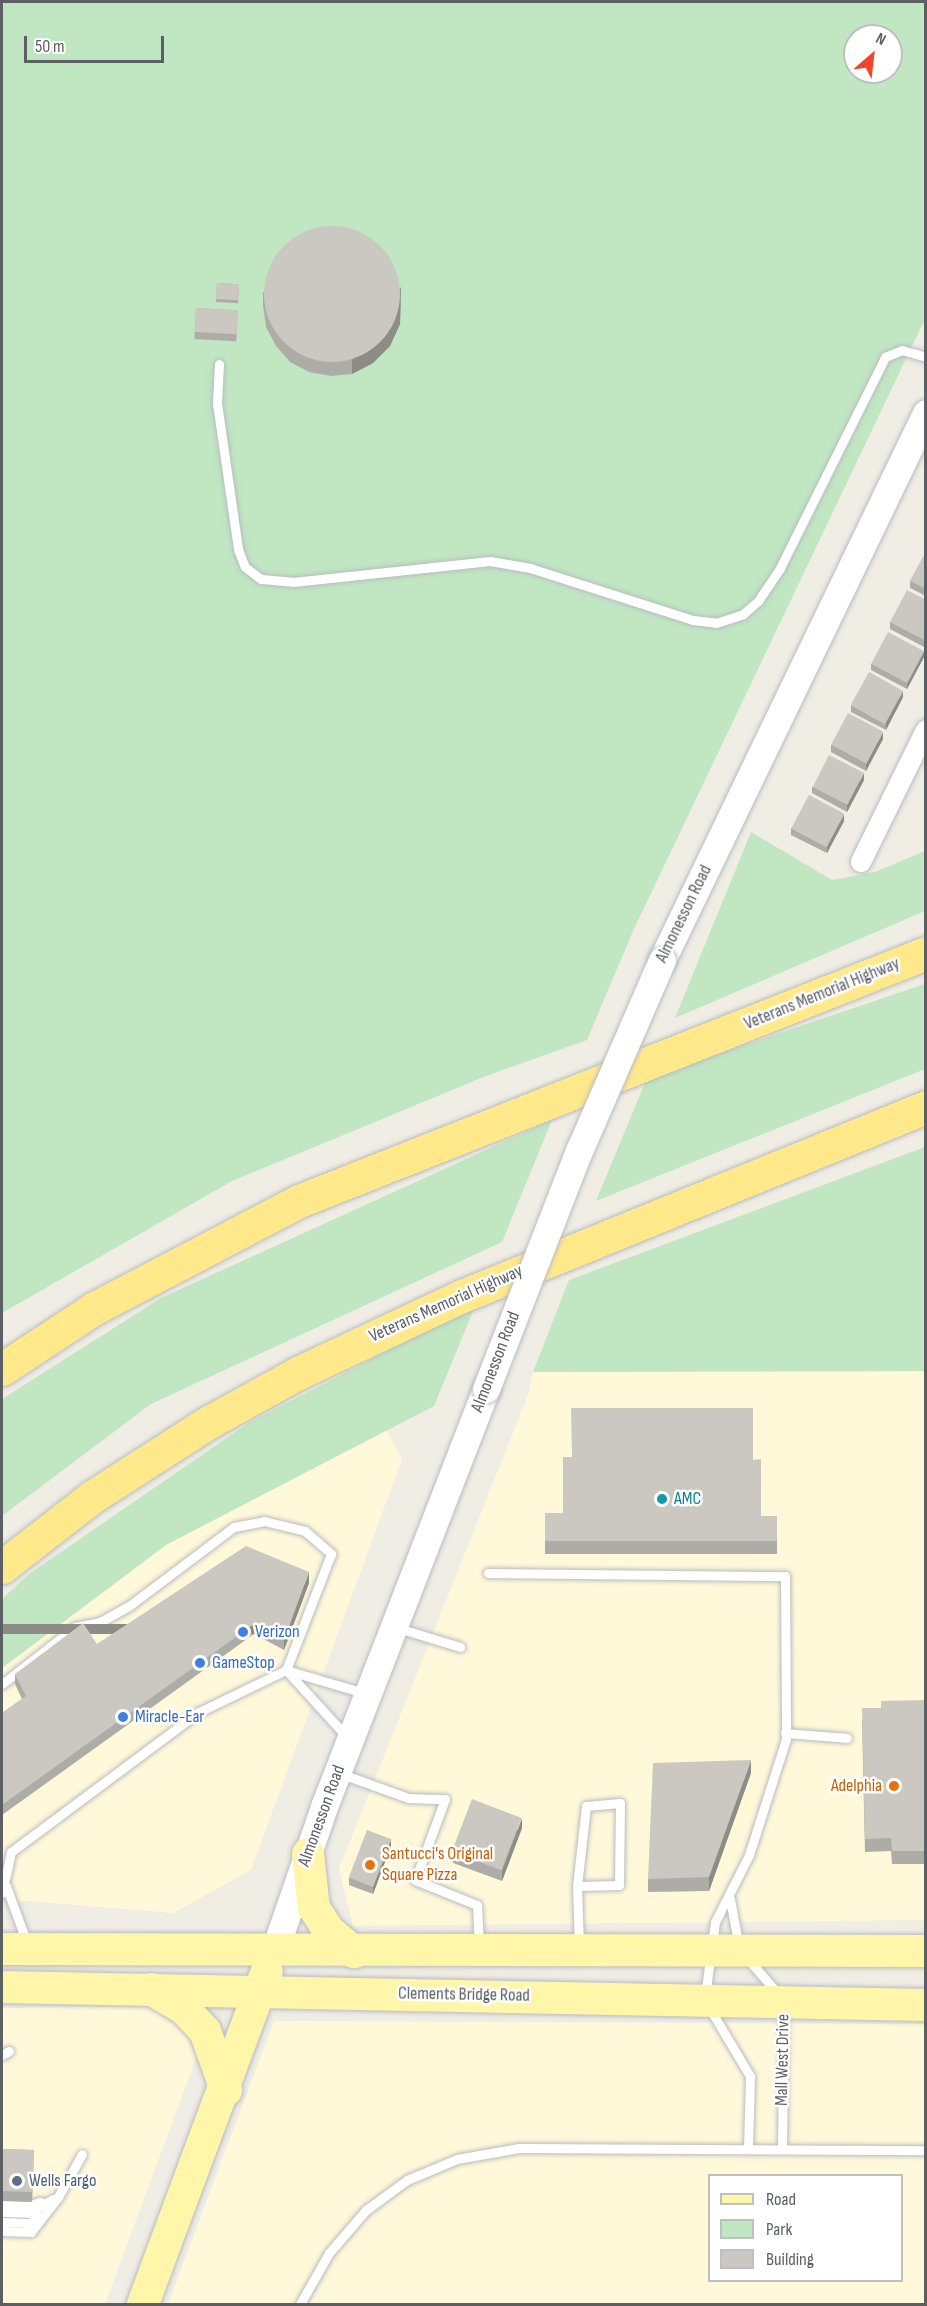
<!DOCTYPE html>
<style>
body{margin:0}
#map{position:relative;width:927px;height:2306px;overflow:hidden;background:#efede4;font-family:"Sofia Sans Condensed",sans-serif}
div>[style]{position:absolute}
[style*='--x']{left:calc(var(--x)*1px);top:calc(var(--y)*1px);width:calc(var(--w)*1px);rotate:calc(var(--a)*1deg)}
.commercial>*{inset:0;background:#fff8d9}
.green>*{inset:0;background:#c0e7c2}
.roads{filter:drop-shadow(0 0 2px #b9bcc1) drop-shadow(0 0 2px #b9bcc1)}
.lane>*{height:9px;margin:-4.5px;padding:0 4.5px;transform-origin:4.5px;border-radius:4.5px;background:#fff}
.street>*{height:20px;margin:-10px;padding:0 10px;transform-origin:10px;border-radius:10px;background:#fff}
.secondary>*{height:27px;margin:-13.5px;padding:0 13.5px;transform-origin:13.5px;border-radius:13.5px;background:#fff}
.primary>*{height:32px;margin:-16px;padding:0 16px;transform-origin:16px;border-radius:16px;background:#fff6a9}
.highway>*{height:33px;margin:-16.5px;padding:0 16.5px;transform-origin:16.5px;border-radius:16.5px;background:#ffe98b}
.bridges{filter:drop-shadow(0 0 2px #babdc3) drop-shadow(0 0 2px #babdc3)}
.secondary-bridge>*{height:27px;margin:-13.5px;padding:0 13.5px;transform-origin:13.5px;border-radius:13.5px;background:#fff}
.wall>*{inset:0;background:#aeaca6;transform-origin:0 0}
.shaded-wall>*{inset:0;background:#8d8c87;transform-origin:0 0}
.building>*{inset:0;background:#cac8c1;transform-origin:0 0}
.round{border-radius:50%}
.dots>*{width:16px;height:16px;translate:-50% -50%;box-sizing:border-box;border:3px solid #fff;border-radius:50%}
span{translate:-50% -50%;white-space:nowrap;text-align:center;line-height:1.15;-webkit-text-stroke:5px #fff;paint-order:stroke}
.street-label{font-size:18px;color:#5c6065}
.culture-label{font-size:18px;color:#0d838f}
.left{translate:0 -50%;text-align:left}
.shop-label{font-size:18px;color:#366cbe}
.food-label{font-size:18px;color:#c56008}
.right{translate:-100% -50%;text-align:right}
.service-label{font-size:18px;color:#4e5e75}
.frame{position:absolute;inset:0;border:3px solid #5c6065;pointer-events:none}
.legend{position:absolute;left:708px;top:2174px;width:195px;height:108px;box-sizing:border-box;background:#fff;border:2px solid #bebfc1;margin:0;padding:8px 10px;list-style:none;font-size:18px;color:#5c6065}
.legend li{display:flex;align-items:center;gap:12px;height:30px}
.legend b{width:30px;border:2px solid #bebfc1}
.north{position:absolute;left:843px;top:24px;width:60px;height:60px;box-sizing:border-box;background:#fff;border:2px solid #bebfc1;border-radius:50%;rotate:28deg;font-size:16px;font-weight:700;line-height:24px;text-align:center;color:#5c6065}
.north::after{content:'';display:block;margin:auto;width:21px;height:27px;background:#ef462a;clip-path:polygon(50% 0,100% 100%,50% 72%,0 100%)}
.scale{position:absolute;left:24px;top:36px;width:140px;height:27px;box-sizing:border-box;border:3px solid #5c6065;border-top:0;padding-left:8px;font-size:18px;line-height:21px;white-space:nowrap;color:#5c6065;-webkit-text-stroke:4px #fff;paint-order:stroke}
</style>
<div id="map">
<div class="commercial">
<i style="clip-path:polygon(925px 1371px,925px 1920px,353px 1926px,339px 1869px,528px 1395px,533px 1372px)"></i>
<i style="clip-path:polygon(385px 1428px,402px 1459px,251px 1870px,173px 1913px,2px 1899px,2px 1668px,166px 1545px)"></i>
<i style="clip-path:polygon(163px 2006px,201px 2045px,105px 2304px,2px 2304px,2px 2008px)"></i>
<i style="clip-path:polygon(evenodd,274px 2021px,925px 2024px,925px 2304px,168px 2304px,274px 2021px,710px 2176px,902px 2176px,902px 2280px,710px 2280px,710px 2176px)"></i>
</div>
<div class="green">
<i style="clip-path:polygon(evenodd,2px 2px,925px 2px,925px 319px,633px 931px,587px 1040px,486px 1076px,232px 1181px,2px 1313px,2px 2px,855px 36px,891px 36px,891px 72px,855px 72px,855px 36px)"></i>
<i style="clip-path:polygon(751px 832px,832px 880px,875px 872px,925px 851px,925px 911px,675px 1018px)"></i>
<i style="clip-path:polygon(925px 984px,925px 1069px,596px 1201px,647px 1078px)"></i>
<i style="clip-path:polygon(552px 1120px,502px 1242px,151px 1404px,2px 1516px,2px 1399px,161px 1298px)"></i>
<i style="clip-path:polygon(925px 1147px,925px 1371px,533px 1372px,569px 1280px)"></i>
<i style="clip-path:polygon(475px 1306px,434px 1406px,166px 1545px,2px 1668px,2px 1599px,29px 1574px,250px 1422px)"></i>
</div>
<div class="roads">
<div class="lane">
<i style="--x:219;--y:364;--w:39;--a:93"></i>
<i style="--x:217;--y:403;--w:148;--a:81.8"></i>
<i style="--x:238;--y:549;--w:19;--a:69"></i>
<i style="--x:245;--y:567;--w:20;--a:37"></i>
<i style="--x:261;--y:579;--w:32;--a:5"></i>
<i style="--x:293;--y:582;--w:198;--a:-6.1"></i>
<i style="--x:490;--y:561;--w:41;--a:9.9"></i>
<i style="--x:530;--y:568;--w:171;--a:17.7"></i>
<i style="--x:693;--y:620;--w:23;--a:7"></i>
<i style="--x:716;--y:623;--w:28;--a:-18"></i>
<i style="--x:743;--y:614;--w:20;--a:-41"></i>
<i style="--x:758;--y:601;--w:40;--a:-56"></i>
<i style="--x:780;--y:568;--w:236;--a:-63.5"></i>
<i style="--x:885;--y:357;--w:18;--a:-22"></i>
<i style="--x:902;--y:350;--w:25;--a:16"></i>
<i style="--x:488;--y:1573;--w:297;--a:0.6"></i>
<i style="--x:785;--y:1576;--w:163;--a:89.6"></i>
<i style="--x:786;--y:1739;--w:122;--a:107.7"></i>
<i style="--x:749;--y:1855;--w:75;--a:116.9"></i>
<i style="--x:715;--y:1922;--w:75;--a:97.7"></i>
<i style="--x:398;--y:1628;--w:65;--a:17"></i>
<i style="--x:286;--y:1670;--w:91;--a:47.7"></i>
<i style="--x:2;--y:1684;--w:93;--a:-38"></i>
<i style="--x:75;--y:1627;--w:25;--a:-11"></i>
<i style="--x:100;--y:1622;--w:33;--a:-29"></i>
<i style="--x:129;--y:1606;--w:131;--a:-37"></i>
<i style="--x:234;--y:1527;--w:31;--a:-11"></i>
<i style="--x:264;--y:1521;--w:42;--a:13.7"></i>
<i style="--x:305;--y:1531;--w:35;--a:41"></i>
<i style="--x:331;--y:1554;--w:124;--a:111.2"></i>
<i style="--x:785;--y:1733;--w:62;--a:4.6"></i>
<i style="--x:339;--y:1773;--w:73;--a:19.9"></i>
<i style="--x:408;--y:1798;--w:37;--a:2"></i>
<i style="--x:445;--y:1799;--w:86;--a:110.3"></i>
<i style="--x:415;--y:1880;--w:67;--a:22"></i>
<i style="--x:477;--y:1905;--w:41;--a:87.2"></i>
<i style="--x:6;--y:1886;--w:61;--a:69.8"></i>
<i style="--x:577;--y:1886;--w:42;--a:-1.4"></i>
<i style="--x:619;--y:1885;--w:82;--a:-89.3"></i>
<i style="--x:620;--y:1803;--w:34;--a:175"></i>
<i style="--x:586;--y:1806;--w:81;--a:96.4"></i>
<i style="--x:577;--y:1886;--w:60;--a:88.1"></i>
<i style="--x:2;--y:1893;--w:42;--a:-77.6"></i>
<i style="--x:11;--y:1852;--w:234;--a:-36.7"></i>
<i style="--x:199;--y:1712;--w:97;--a:-25.8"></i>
<i style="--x:286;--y:1670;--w:81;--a:16.4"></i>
<i style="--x:730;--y:1899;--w:49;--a:79.4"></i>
<i style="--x:747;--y:1958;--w:49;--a:49.1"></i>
<i style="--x:710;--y:2009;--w:78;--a:59.2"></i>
<i style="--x:750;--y:2076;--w:72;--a:91.6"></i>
<i style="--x:2;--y:2055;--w:8;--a:-30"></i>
<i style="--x:782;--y:2148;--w:141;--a:-89.2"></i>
<i style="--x:2;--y:2204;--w:24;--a:5"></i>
<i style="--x:26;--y:2206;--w:15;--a:-16"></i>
<i style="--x:2;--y:2212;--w:25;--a:2"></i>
<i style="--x:27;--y:2213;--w:30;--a:-28"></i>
<i style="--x:2;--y:2222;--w:28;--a:2"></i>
<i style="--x:30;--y:2223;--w:12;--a:-42"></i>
<i style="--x:2;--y:2231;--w:29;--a:2"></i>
<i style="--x:31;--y:2232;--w:44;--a:-52.4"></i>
<i style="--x:58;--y:2197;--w:49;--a:-60.8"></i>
<i style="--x:300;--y:2304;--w:59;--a:-60.4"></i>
<i style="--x:329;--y:2253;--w:57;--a:-49.3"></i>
<i style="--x:366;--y:2210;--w:51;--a:-36.2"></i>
<i style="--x:407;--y:2180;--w:54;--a:-22.8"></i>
<i style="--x:457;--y:2159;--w:63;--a:-10.1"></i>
<i style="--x:519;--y:2148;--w:407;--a:0.3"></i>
</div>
<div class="street">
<i style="--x:861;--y:862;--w:147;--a:-63.8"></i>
</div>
<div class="secondary">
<i style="--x:662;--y:960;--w:607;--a:-64.24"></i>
<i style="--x:274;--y:1952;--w:157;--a:-71"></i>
<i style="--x:325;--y:1804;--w:445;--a:-68.8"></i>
</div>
<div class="primary">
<i style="--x:308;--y:1854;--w:54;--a:83.7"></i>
<i style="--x:314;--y:1908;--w:27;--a:57"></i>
<i style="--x:329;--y:1931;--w:33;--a:40"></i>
<i style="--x:2;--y:1949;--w:924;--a:0.12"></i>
<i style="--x:2;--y:1987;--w:924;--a:1.12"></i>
<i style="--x:151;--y:1989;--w:39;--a:31"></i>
<i style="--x:184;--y:2009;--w:30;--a:46"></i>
<i style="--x:205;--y:2031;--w:63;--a:70.4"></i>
<i style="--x:143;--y:2304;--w:355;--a:-69.6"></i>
</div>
<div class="highway">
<i style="--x:2;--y:1369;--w:109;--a:-33.4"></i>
<i style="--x:93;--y:1309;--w:233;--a:-27.7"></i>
<i style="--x:299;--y:1201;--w:674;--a:-21.58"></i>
<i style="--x:2;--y:1567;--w:114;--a:-37.9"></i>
<i style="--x:92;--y:1497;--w:139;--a:-32.7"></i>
<i style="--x:209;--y:1422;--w:102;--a:-28.8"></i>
<i style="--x:298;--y:1373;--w:181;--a:-25.2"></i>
<i style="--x:462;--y:1296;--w:501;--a:-22.16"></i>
</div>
</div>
<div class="bridges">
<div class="secondary-bridge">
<i style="--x:486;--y:1389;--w:256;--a:-68.7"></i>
<i style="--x:579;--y:1151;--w:208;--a:-66.5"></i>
</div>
</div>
<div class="wall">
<i style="left:217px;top:283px;width:22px;height:19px;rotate:3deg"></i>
<i style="clip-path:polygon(263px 292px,401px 300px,400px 324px,390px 346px,373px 363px,352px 374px,331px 376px,309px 372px,290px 362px,276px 346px,266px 327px,263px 305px)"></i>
<i style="left:196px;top:308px;width:42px;height:31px;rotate:3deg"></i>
<i style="clip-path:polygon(926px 552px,926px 596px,910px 588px,910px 581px)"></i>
<i style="clip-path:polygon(926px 600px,926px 648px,890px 629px,890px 622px)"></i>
<i style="clip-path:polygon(924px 657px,907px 689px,871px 670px,871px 664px)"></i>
<i style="clip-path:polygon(903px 697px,886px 730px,851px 712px,851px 705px)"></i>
<i style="clip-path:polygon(883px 739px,866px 771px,831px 752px,831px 745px)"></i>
<i style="clip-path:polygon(864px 780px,847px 812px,812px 793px,812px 787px)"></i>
<i style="clip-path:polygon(844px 821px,827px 853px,791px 835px,791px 828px)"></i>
<i style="clip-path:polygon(753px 1460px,761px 1516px,777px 1516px,777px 1554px,545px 1554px,545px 1513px,563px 1513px)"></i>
<i style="clip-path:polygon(309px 1583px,284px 1650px,254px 1634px,2px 1815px,2px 1713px,22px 1699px,15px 1684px,15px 1674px,97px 1644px)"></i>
<i style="clip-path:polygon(926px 1700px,926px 1864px,892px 1864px,891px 1851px,865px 1852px,862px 1721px,881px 1708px)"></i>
<i style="clip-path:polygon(751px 1773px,709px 1891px,648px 1892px,648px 1879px)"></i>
<i style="clip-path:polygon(522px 1828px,502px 1881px,453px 1863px,453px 1852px)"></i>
<i style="clip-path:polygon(391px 1846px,373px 1894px,349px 1885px,349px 1878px)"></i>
<i style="left:2px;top:2149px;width:32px;height:52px;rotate:2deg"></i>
</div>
<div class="shaded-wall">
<i style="clip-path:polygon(401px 287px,400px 324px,390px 346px,373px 363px,352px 374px,352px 360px)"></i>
<i style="clip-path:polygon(924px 651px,924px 657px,907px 689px,907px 682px)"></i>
<i style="clip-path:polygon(903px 691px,903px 697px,886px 730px,886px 723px)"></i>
<i style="clip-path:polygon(883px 732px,883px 739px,866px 771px,866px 764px)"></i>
<i style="clip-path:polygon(864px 773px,864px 780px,847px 812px,847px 805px)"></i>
<i style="clip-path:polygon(844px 814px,844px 821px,827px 853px,827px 847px)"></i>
<i style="clip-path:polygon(309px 1572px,309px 1583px,284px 1650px,284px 1640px)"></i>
<i style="left:254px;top:1624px;width:10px;height:310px;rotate:90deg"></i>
<i style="clip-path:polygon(751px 1760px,751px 1773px,709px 1891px,709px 1877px)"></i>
<i style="clip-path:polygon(522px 1818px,522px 1828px,502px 1881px,502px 1871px)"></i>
<i style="clip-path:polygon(391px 1839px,391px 1846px,373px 1894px,373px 1887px)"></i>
</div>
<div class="building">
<i class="round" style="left:264px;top:226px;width:136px;height:136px"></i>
<i style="left:217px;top:283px;width:22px;height:16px;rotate:3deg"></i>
<i style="left:196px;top:308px;width:42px;height:24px;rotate:3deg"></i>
<i style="clip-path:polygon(926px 552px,926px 589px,910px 581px)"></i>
<i style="clip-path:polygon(907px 590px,926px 600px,926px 641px,890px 622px)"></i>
<i style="left:888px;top:632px;width:41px;height:36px;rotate:28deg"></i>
<i style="left:869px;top:672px;width:39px;height:38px;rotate:29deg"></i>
<i style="left:848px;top:713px;width:40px;height:36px;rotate:28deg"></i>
<i style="left:829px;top:755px;width:39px;height:36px;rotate:27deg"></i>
<i style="left:809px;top:795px;width:40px;height:38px;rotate:28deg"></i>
<i style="clip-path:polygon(571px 1408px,753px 1408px,753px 1460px,761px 1459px,761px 1516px,777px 1516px,777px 1541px,545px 1541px,545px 1513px,563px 1513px,563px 1457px,572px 1457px)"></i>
<i style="clip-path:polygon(246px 1546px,309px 1572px,284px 1640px,254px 1624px,2px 1805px,2px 1713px,26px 1696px,15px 1674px,83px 1623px,97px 1644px)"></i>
<i style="clip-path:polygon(926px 1700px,926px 1851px,892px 1851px,891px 1838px,865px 1839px,862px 1708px,881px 1708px,881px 1701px)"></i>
<i style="clip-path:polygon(751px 1760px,709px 1877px,648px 1879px,653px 1763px)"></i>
<i style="left:472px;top:1799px;width:53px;height:56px;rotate:21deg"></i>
<i style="left:367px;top:1830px;width:26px;height:51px;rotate:21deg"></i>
<i style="left:2px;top:2149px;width:32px;height:42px;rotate:2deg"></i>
</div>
<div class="dots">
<i style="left:662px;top:1499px;background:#0f9aa8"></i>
<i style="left:243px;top:1632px;background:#3f7fe0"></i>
<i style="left:200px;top:1663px;background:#3f7fe0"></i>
<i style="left:123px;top:1717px;background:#3f7fe0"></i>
<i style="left:894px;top:1786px;background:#e8710a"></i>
<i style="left:370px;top:1865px;background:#e8710a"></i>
<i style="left:17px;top:2181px;background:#5c6f8a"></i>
</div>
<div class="street-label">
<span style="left:684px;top:914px;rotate:-64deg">Almonesson Road</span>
<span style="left:822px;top:994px;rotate:-22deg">Veterans Memorial Highway</span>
<span style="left:446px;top:1304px;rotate:-24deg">Veterans Memorial Highway</span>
<span style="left:496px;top:1362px;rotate:-69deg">Almonesson Road</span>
<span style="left:322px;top:1816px;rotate:-70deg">Almonesson Road</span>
<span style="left:464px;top:1995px;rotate:1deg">Clements Bridge Road</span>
<span style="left:783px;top:2060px;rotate:-89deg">Mall West Drive</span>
</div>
<div class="culture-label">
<span class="left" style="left:674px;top:1499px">AMC</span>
</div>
<div class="shop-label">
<span class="left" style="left:255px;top:1632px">Verizon</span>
<span class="left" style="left:212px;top:1663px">GameStop</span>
<span class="left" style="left:135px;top:1717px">Miracle-Ear</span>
</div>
<div class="food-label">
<span class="right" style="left:882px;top:1786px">Adelphia</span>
<span class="left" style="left:382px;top:1865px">Santucci's Original<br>Square Pizza</span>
</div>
<div class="service-label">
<span class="left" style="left:29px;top:2181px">Wells Fargo</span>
</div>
<div class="frame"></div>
<ul class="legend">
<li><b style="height:8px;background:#fff6a9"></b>Road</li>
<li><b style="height:16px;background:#c0e7c2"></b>Park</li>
<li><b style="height:16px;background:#cac8c1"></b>Building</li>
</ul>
<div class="north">N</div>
<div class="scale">50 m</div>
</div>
